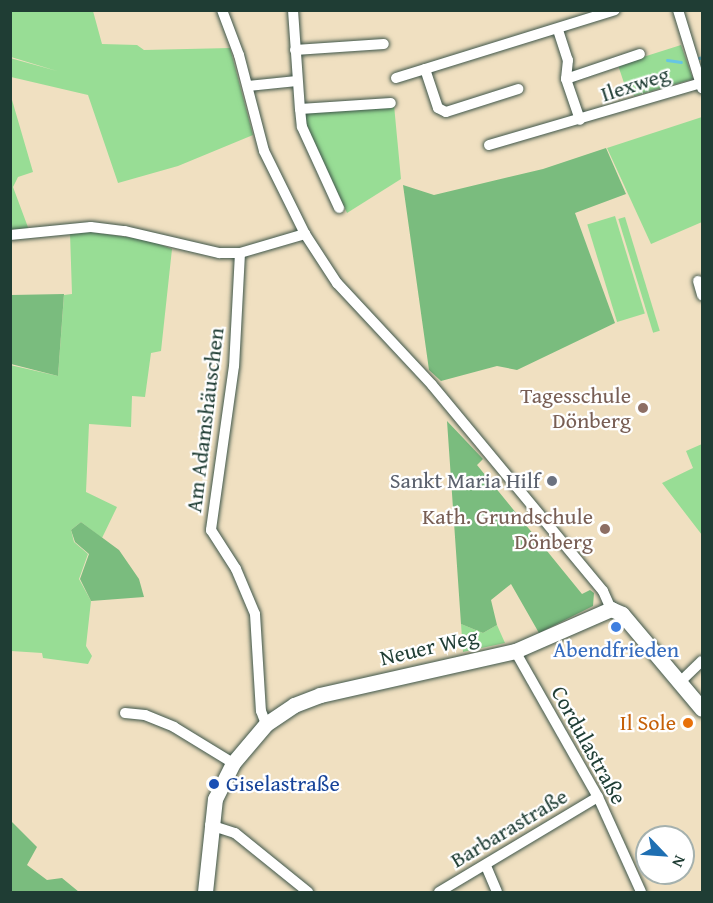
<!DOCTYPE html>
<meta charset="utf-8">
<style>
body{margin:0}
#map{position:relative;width:713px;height:903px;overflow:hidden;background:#f0e0c1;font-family:"Gentium Book Plus",serif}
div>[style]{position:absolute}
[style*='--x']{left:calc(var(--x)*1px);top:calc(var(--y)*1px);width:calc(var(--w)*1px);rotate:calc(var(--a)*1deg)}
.green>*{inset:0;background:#98dd95;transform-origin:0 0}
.forest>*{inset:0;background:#7abc7e}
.stream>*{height:3px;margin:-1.5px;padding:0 1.5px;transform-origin:1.5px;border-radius:1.5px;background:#66c5e4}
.roads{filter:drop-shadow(0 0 2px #3e5549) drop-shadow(0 0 2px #3e5549)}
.street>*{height:10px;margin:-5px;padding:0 5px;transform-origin:5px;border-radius:5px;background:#fff}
.secondary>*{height:15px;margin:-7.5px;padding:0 7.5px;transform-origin:7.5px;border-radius:7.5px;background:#fff}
.dots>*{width:16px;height:16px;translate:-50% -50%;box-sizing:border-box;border:3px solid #fff;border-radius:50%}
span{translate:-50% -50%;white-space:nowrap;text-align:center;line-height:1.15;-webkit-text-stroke:4.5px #fff;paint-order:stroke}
.street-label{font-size:22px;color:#1f3d34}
.education-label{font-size:22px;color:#785e54}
.right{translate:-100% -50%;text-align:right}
.worship-label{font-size:22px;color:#5b616d}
.shop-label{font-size:22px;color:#366cbe}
.food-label{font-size:22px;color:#c56008}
.transit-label{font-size:22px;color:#164399}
.left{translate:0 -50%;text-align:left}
.frame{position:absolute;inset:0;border:12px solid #1f3d34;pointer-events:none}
.north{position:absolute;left:635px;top:825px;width:60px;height:60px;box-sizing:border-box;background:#fff;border:2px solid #a5b1ae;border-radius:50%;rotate:115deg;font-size:16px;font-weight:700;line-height:24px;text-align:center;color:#1f3d34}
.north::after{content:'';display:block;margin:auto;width:21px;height:27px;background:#1f6fb2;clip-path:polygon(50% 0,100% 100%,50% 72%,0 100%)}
</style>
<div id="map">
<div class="green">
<i style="clip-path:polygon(11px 10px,93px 11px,102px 44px,137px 45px,144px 50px,230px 48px,253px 135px,178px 166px,118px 183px,88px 95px,11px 77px,10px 58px,57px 71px,11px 57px)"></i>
<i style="clip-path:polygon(681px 45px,693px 79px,634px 96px,630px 85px,624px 83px,618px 65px)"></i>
<i style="clip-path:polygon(10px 93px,33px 172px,18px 177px,13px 187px,29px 230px,11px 233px)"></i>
<i style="clip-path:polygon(394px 105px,401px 179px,347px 213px,306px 125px,304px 111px)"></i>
<i style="clip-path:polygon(702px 117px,702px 222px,651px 244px,607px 148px)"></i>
<i style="left:615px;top:216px;width:102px;height:29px;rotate:73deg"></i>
<i style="left:625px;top:217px;width:119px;height:7px;rotate:73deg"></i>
<i style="clip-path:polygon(90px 232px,148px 240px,172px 249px,161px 351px,151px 353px,145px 397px,132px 396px,131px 427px,89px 424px,86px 492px,117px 507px,102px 538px,81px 522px,71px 530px,74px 542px,88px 554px,79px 579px,91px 601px,86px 646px,92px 656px,88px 664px,43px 658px,42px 653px,11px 651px,10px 365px,58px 376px,64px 295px,72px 294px,70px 233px)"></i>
<i style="clip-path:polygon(702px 444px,702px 535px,662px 483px,693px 468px,686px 451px)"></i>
<i style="clip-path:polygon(461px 624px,483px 633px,497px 625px,505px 643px,463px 652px)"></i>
</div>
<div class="forest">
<i style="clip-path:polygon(606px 148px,626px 194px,575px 213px,615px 323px,517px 370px,497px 366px,441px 381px,429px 370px,403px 185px,434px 195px,543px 169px)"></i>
<i style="clip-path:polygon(64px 294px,58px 376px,11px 364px,11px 295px)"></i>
<i style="clip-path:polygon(447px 421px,483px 459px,477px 465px,582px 594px,590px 590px,594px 593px,593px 606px,539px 633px,511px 584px,491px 600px,497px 625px,483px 633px,461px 624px)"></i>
<i style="clip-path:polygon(81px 522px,119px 550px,139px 579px,144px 597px,91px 601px,80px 579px,89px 554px,75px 542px,71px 530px)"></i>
<i style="clip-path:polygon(10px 820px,37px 847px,27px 865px,47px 880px,62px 878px,79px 892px,11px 892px)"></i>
</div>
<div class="stream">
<i style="--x:699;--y:58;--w:3;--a:-18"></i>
<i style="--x:667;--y:60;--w:14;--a:8"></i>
</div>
<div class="roads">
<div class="street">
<i style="--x:222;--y:10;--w:48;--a:69.3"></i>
<i style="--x:239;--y:55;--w:99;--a:75.4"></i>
<i style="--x:264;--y:151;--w:93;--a:63.7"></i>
<i style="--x:305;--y:234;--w:59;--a:56.9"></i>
<i style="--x:337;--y:283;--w:139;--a:47"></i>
<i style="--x:432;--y:385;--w:268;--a:50.3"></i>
<i style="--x:603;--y:591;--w:20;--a:66"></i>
<i style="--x:293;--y:10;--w:99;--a:86"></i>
<i style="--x:300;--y:109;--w:91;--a:-3.8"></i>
<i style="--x:678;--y:10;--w:82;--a:72.9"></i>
<i style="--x:558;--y:30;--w:32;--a:72"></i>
<i style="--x:568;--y:60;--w:19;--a:96"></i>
<i style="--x:566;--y:79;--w:43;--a:71.1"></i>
<i style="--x:295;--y:50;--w:89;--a:-3.9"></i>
<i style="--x:425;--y:69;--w:41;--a:71.6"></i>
<i style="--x:438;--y:108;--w:9;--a:27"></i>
<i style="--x:446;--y:112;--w:76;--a:-17.7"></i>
<i style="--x:396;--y:78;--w:229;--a:-17.2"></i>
<i style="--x:566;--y:79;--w:78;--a:-18.7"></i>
<i style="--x:248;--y:86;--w:49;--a:-5.8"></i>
<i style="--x:300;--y:109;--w:18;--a:84"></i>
<i style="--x:302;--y:127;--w:89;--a:65.4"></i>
<i style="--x:489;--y:145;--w:221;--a:-16.3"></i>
<i style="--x:10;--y:235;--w:81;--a:-5.6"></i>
<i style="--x:91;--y:227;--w:34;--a:7"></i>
<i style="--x:125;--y:231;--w:97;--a:13.2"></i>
<i style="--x:219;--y:253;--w:21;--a:0"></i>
<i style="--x:240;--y:253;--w:68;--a:-16.3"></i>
<i style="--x:240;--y:253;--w:113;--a:93"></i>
<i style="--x:234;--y:366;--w:166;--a:98"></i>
<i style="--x:211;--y:530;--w:46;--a:57.3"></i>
<i style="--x:236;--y:569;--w:49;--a:67.1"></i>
<i style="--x:255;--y:614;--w:97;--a:86.5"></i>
<i style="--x:261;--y:711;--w:14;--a:69"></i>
<i style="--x:698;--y:281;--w:15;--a:74"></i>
<i style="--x:515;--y:651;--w:168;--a:60.4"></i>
<i style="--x:598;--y:797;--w:104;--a:65.6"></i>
<i style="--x:680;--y:682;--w:30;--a:-44"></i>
<i style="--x:125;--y:713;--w:20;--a:6"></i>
<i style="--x:145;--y:715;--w:31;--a:22"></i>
<i style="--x:174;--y:727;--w:69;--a:31.4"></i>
<i style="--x:210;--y:825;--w:26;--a:18"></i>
<i style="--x:235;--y:833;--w:94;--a:38.9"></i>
<i style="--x:486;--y:866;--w:28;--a:67"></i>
<i style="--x:439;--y:892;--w:185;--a:-30.9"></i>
</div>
<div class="secondary">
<i style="--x:205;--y:892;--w:94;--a:-83.9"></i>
<i style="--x:215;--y:799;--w:40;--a:-63.4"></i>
<i style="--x:233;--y:763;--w:51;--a:-49.8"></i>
<i style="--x:266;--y:724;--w:34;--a:-34"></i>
<i style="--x:294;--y:705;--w:28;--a:-21"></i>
<i style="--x:320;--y:695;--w:200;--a:-12.7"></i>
<i style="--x:515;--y:651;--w:105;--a:-23.6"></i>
<i style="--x:611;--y:609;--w:12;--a:24"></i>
<i style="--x:622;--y:614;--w:124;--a:49.9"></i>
</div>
</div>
<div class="dots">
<i style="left:643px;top:408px;background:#8d6e63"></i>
<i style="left:552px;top:481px;background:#6b7280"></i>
<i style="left:605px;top:529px;background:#8d6e63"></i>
<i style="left:616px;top:627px;background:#3f7fe0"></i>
<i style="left:688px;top:723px;background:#e8710a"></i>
<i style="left:214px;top:784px;background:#1a4fb4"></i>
</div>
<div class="street-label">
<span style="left:635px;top:84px;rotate:-18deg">Ilexweg</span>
<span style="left:205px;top:420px;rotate:-83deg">Am Adamshäuschen</span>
<span style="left:429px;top:647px;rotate:-13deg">Neuer Weg</span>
<span style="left:589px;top:745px;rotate:61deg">Cordulastraße</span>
<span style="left:509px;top:828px;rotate:-31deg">Barbarastraße</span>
</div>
<div class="education-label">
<span class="right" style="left:631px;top:408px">Tagesschule<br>Dönberg</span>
<span class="right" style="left:593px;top:529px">Kath. Grundschule<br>Dönberg</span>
</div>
<div class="worship-label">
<span class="right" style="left:540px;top:481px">Sankt Maria Hilf</span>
</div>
<div class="shop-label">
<span style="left:616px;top:650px">Abendfrieden</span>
</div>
<div class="food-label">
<span class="right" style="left:676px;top:723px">Il Sole</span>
</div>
<div class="transit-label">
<span class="left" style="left:226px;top:784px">Giselastraße</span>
</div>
<div class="frame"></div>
<div class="north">N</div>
</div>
